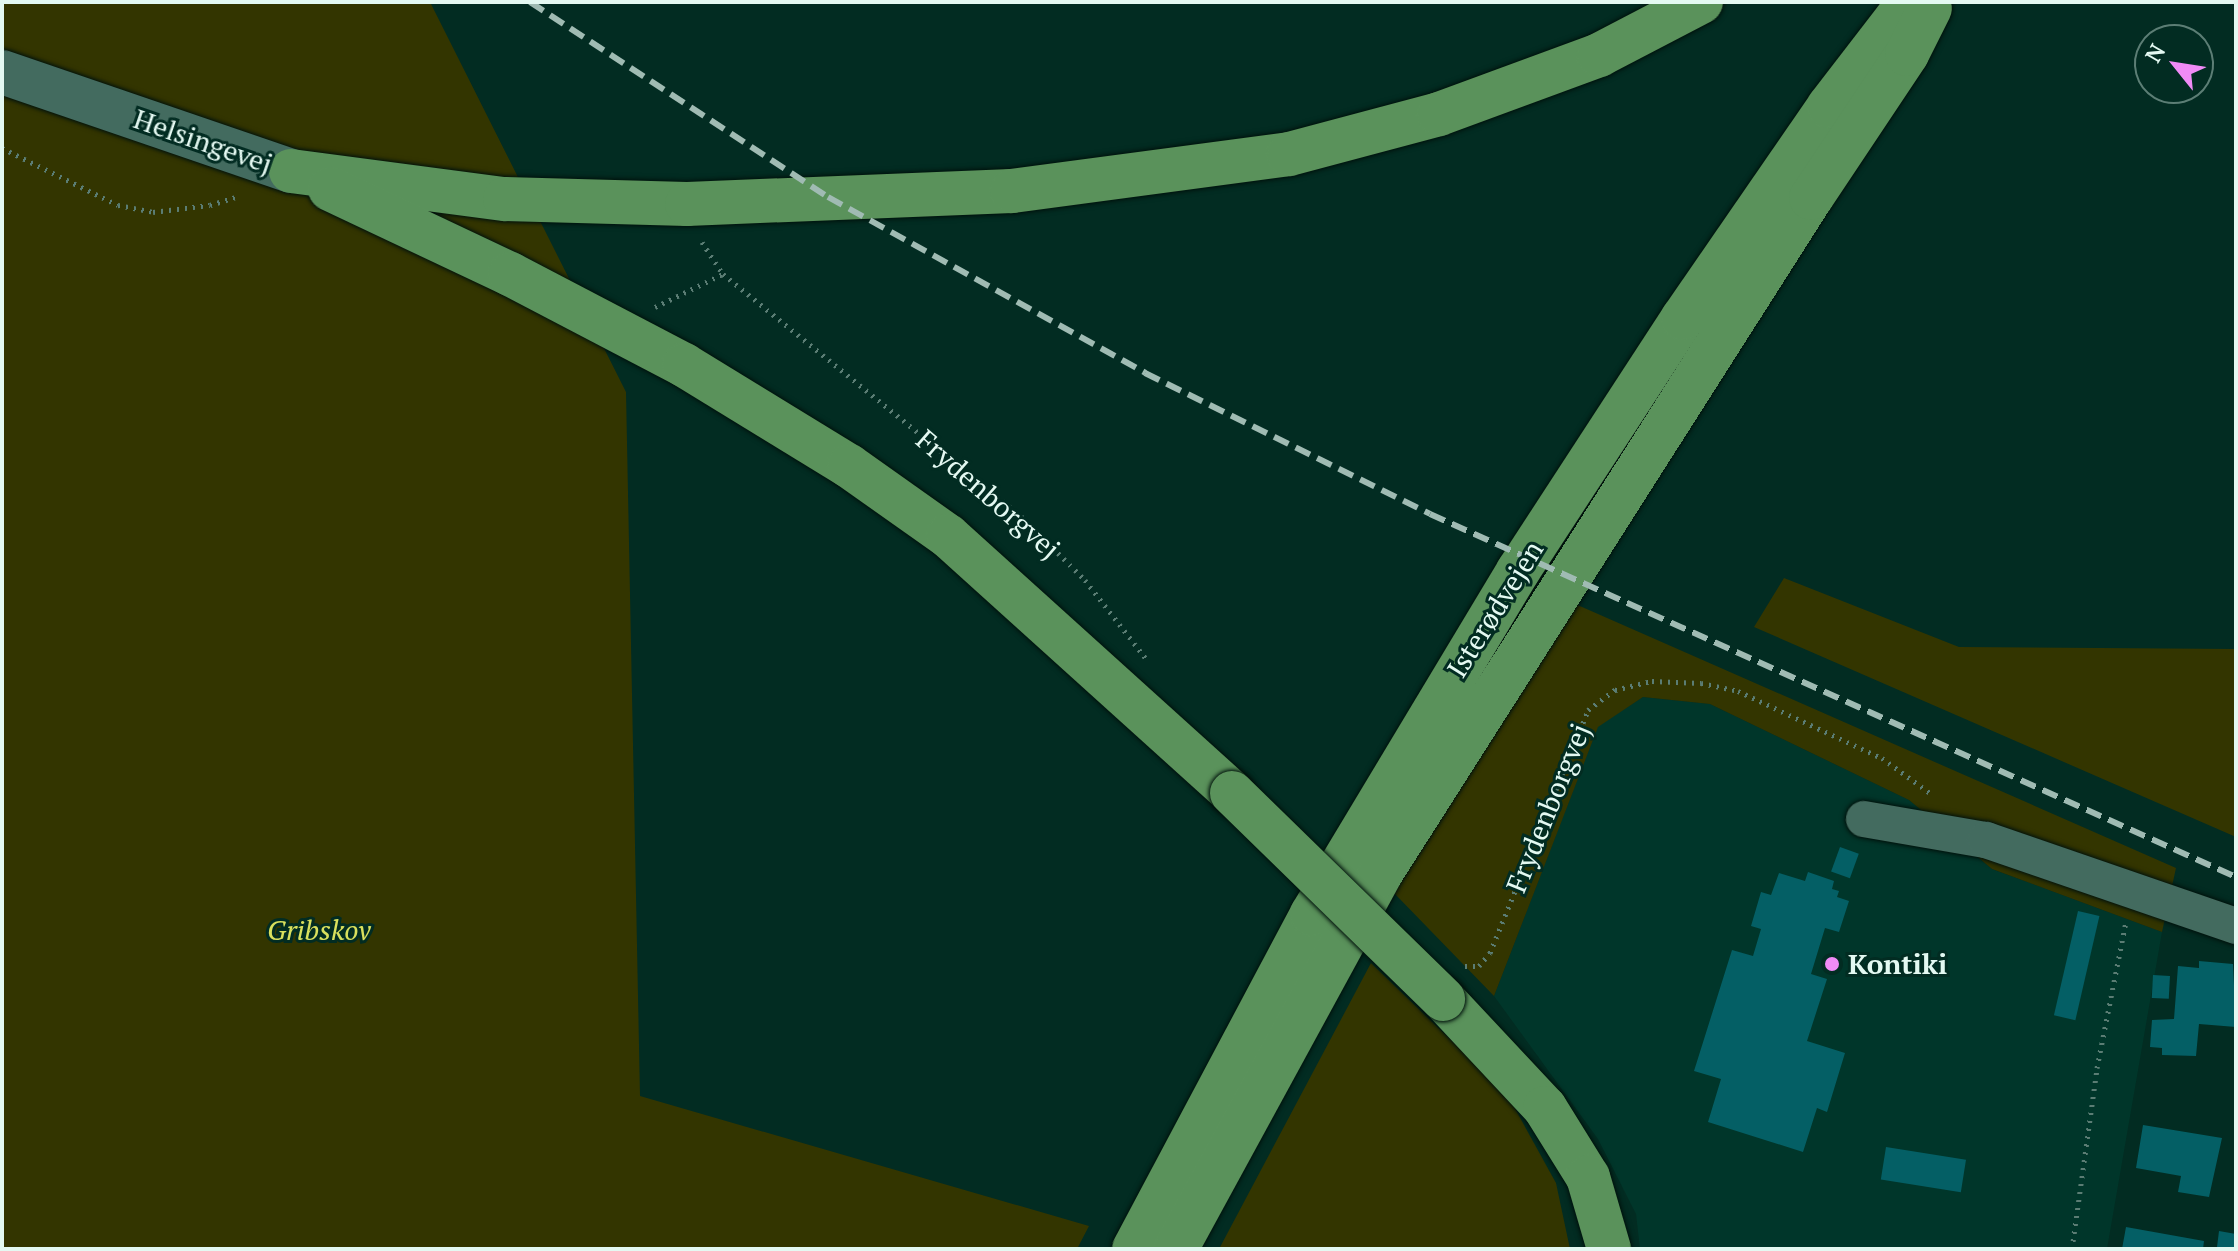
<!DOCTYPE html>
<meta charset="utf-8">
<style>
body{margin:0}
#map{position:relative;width:2238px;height:1251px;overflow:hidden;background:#022c22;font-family:"PT Serif",serif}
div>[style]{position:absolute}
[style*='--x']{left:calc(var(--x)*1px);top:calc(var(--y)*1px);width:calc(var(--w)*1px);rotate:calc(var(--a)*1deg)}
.built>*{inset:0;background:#00362a}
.green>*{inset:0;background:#333500}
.building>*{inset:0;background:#045f65;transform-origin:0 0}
.path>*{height:5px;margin-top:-2.5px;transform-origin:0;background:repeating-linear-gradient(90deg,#5b7d74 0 2px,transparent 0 8px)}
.roads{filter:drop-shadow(0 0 2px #01120c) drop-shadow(0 0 2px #01120c)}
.minor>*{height:36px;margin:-18px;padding:0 18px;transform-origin:18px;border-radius:18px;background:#436b5f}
.tertiary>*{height:44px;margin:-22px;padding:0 22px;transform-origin:22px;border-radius:22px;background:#436b5f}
.trunk>*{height:44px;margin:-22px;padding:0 22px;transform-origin:22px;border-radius:22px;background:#5a925b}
.rail>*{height:6px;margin-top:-3px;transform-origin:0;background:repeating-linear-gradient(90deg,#a0bbb3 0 16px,transparent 0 24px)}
.bridges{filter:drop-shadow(0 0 2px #01120c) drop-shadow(0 0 2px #01120c)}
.trunk-bridge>*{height:44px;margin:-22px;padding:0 22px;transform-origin:22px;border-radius:22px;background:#5a925b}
.dots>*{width:22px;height:22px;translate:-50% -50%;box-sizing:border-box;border:4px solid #022c22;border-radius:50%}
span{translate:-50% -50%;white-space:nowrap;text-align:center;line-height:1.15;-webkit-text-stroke:6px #022c22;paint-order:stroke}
.street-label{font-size:28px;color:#e4f9f2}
.park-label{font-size:28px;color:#d9e05d;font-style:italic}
.poi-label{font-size:28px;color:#e4f9f2;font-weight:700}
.left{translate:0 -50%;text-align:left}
.frame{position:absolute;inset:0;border:4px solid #e4f9f2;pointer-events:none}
.north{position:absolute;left:2134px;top:24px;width:80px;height:80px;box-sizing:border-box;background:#022c22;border:2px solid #5c7e75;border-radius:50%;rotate:300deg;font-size:22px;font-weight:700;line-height:32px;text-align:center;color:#e4f9f2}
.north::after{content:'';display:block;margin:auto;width:28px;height:36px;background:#f08bf6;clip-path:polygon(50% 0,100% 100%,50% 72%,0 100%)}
</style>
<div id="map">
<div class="built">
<i style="clip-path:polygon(1643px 697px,1710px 704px,1909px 800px,1992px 869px,2162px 932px,2107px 1249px,1640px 1249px,1636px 1214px,1598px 1139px,1494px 996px,1598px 726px)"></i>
</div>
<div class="green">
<i style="clip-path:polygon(2px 2px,430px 2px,626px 392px,640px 1096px,1089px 1226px,1077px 1249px,2px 1249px)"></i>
<i style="clip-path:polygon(1784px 578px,1959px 647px,2236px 649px,2236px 837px,1754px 627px)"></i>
<i style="clip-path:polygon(1573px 603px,2176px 868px,2162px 932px,1992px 869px,1909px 800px,1710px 704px,1643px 697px,1598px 727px,1494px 996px,1394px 893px)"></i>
<i style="clip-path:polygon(1371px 963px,1507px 1094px,1556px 1183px,1570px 1249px,1219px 1249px)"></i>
</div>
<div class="building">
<i style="left:1840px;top:847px;width:20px;height:26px;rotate:20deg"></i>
<i style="clip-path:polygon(1808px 872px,1834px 881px,1832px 889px,1839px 891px,1837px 897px,1849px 901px,1839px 932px,1825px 928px,1811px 974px,1827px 979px,1807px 1041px,1845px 1053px,1827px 1112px,1817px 1108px,1803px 1152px,1708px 1122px,1721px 1079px,1694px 1071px,1732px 950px,1753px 956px,1761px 929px,1751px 926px,1761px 892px,1771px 895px,1779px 873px,1805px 881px)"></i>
<i style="left:2078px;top:911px;width:22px;height:107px;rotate:13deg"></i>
<i style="clip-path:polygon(2199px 961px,2233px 964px,2236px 1027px,2199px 1024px,2196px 1056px,2162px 1055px,2162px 1048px,2150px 1047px,2152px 1020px,2174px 1019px,2178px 966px,2199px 968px)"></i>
<i style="left:2153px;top:975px;width:17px;height:23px;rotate:3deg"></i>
<i style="clip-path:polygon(2143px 1125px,2222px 1138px,2209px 1197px,2178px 1192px,2181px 1176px,2136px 1168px)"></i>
<i style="left:1886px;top:1147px;width:81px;height:33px;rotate:9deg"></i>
<i style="clip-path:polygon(2126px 1227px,2204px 1241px,2203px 1249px,2122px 1249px)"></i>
<i style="clip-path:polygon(2219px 1231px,2236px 1234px,2236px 1249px,2217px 1247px)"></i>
</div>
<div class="path">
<i style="--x:2;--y:148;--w:129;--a:26.2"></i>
<i style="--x:118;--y:205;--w:36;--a:11"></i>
<i style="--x:153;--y:212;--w:57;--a:-7"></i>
<i style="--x:210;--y:205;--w:30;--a:-17"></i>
<i style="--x:702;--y:242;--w:38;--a:57"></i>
<i style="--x:723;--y:274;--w:388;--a:39.1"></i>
<i style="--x:1024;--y:519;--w:86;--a:45"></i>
<i style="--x:1085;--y:580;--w:101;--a:52.2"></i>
<i style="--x:655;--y:307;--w:76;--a:-25.9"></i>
<i style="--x:1465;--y:966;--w:14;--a:0"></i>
<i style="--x:1479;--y:966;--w:17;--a:-50"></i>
<i style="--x:1490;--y:953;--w:262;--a:-68"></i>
<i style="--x:1588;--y:710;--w:34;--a:-37"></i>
<i style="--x:1615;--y:690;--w:38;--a:-14"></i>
<i style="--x:1652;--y:681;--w:49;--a:2.3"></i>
<i style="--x:1701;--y:683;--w:38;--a:12"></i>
<i style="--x:1738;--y:691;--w:159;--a:25"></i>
<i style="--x:1882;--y:758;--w:59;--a:36.1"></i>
<i style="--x:2072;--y:1249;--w:183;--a:-82.1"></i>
<i style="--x:2097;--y:1068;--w:149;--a:-78.8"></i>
</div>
<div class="roads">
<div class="minor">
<i style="--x:1864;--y:819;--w:124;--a:9.8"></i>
<i style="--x:1986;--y:840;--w:264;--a:19"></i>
</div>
<div class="tertiary">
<i style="--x:2;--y:72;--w:305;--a:18.9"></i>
</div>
<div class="trunk">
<i style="--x:291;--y:171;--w:216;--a:7.5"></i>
<i style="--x:505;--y:199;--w:182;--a:1.6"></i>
<i style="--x:687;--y:204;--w:325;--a:-2.3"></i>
<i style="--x:1012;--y:191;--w:279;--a:-7.6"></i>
<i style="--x:1289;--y:154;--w:155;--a:-14.9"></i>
<i style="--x:1439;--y:114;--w:171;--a:-20.2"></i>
<i style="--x:1599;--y:55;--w:115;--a:-27.5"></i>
<i style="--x:330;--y:189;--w:199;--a:25.3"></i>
<i style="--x:510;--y:274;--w:196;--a:27.6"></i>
<i style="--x:684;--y:365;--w:193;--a:31.5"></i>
<i style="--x:849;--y:466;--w:121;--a:35.3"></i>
<i style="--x:948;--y:536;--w:383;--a:42.1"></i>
<i style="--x:1443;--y:999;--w:149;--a:46.9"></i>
<i style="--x:1545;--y:1108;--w:81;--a:58.1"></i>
<i style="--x:1588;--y:1177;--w:75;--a:73.7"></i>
<i style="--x:1134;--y:1249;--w:379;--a:-62"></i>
<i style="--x:1312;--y:914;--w:400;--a:-59"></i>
<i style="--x:1518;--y:571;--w:302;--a:-56.9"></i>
<i style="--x:1683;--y:318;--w:257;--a:-55.4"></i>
<i style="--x:1829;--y:106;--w:131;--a:-52.4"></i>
<i style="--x:1176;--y:1249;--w:425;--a:-61.4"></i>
<i style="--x:1379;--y:876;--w:804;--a:-57.5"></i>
<i style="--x:1811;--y:198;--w:173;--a:-56.3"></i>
<i style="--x:1907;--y:54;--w:51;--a:-63.4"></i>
</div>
</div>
<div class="rail">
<i style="--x:530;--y:2;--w:356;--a:33.2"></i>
<i style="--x:828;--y:197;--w:363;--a:29"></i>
<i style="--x:1145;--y:373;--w:318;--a:26.3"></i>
<i style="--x:1430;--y:514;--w:884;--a:24.25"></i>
</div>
<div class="bridges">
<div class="trunk-bridge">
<i style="--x:1232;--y:793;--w:295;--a:44.3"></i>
</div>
</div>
<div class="dots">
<i style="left:1832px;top:964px;background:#f08bf6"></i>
</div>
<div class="street-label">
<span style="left:203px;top:141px;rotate:19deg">Helsingevej</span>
<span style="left:988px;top:494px;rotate:41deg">Frydenborgvej</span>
<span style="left:1495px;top:609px;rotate:-58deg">Isterødvejen</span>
<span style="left:1548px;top:808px;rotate:-68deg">Frydenborgvej</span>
</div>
<div class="park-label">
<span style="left:319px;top:930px">Gribskov</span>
</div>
<div class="poi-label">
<span class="left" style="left:1848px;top:964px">Kontiki</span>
</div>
<div class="frame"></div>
<div class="north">N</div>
</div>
